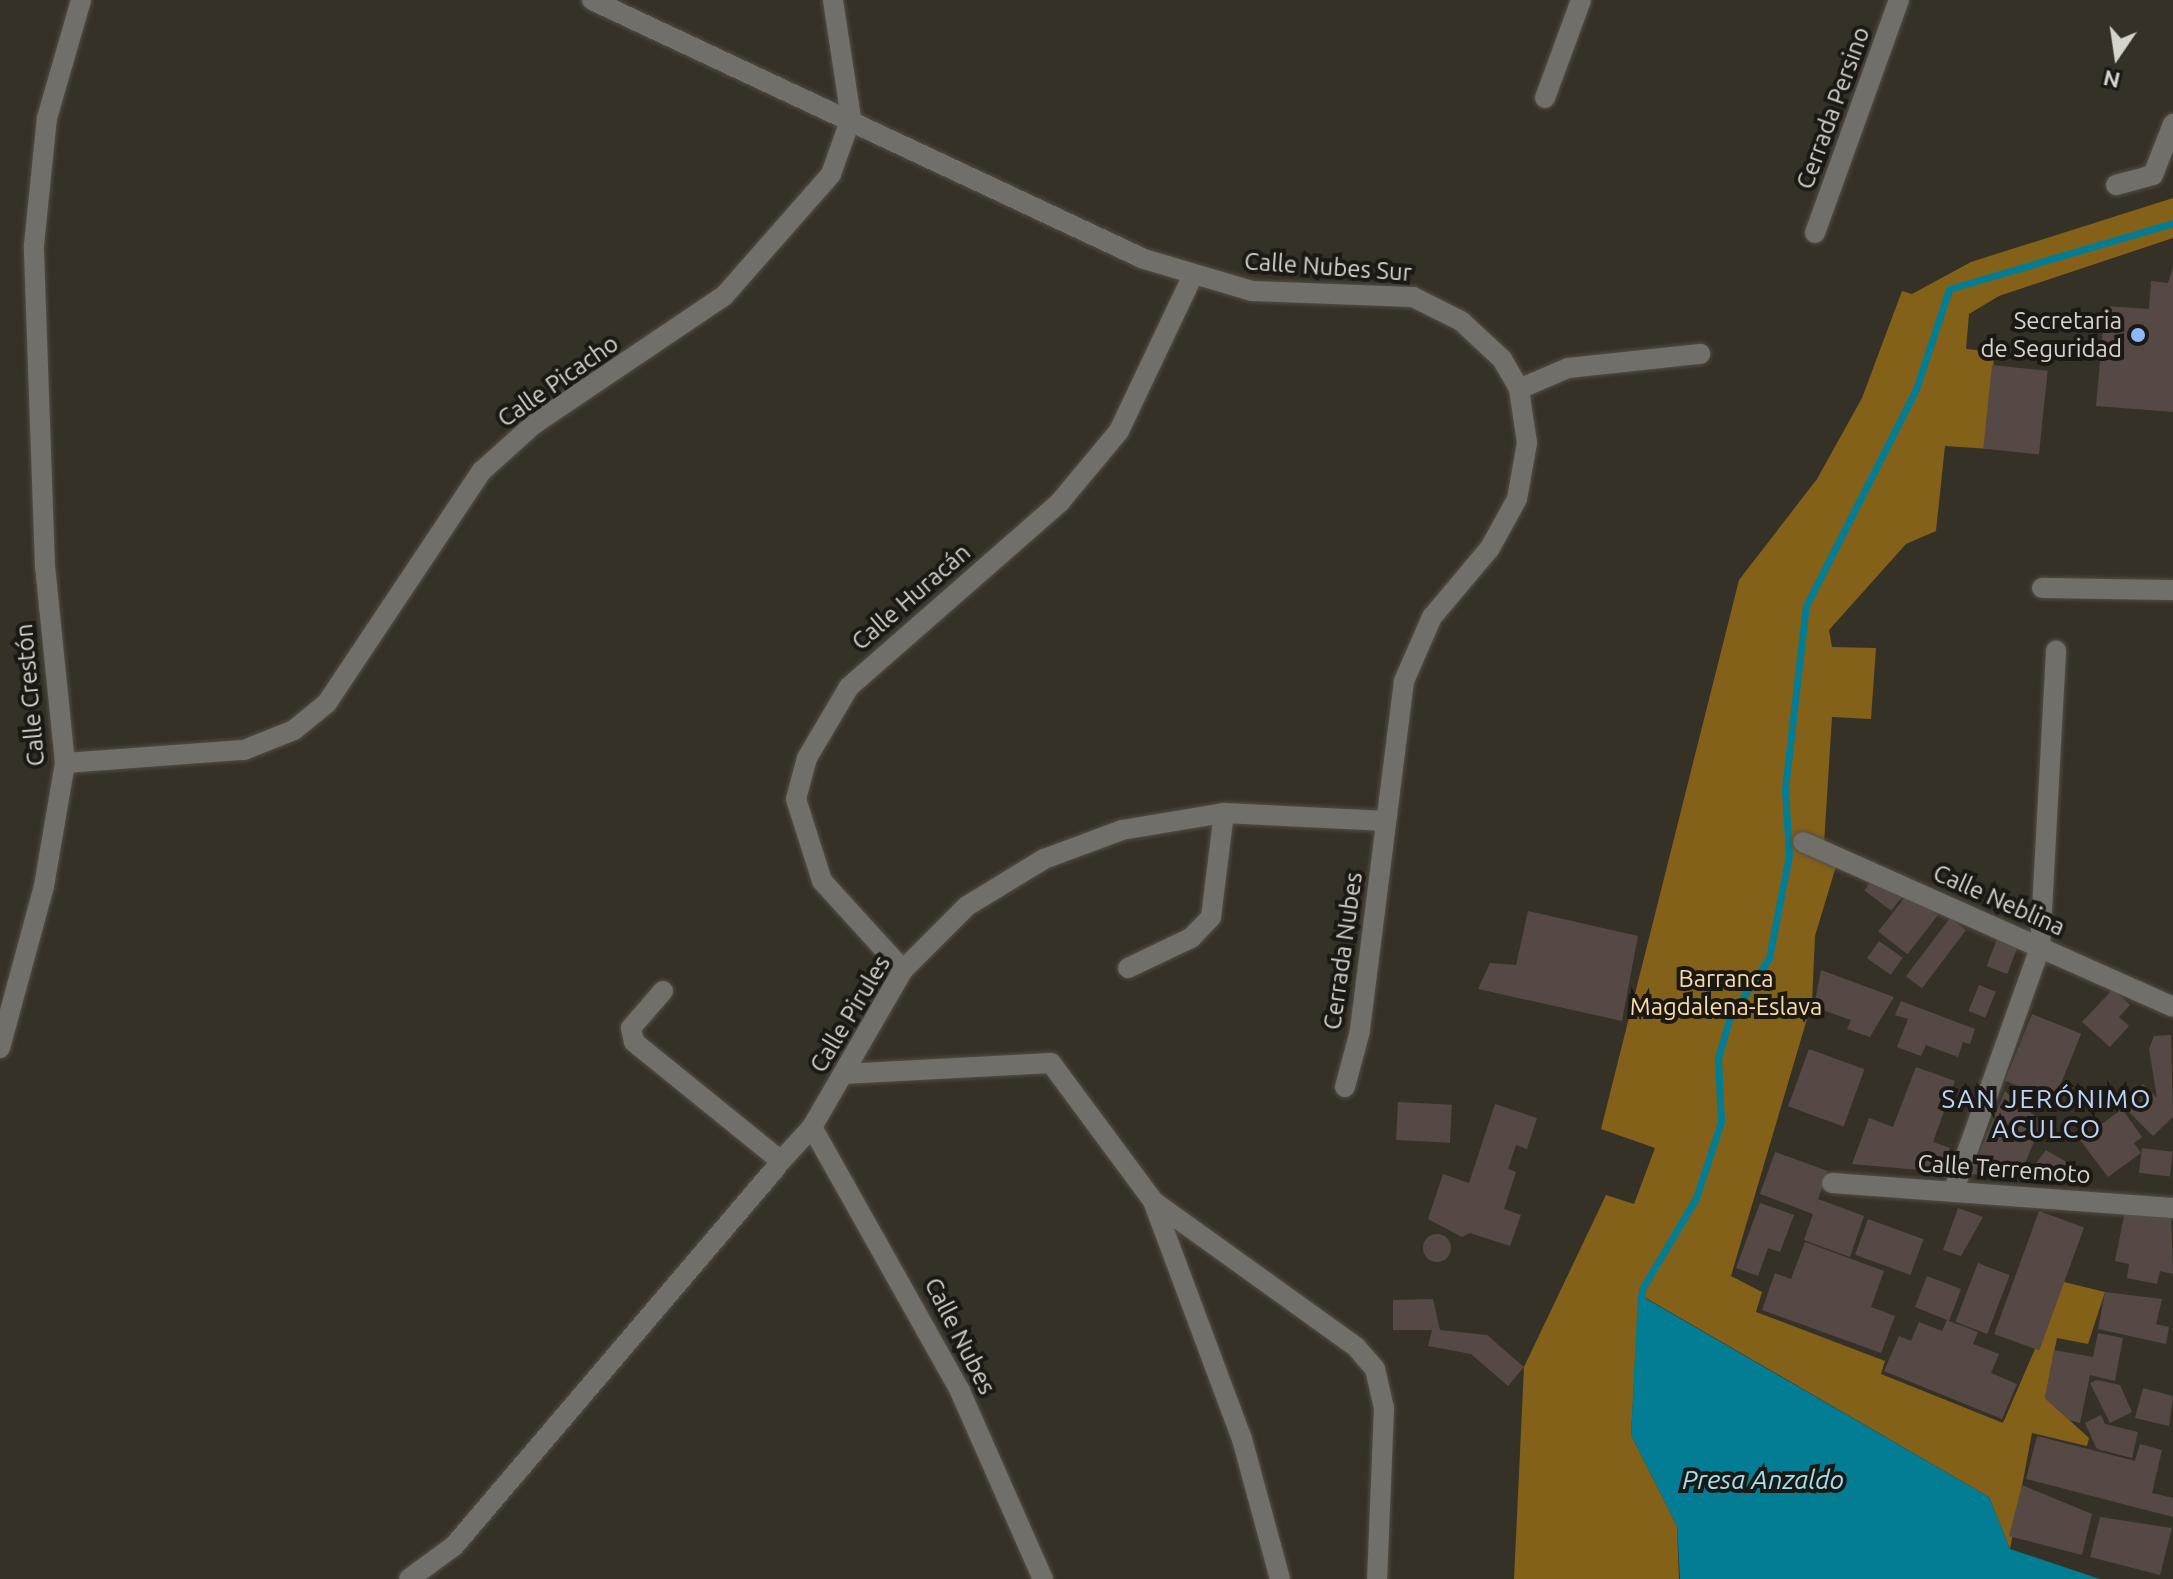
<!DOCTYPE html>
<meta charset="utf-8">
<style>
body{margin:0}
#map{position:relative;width:2173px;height:1579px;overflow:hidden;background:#363127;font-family:Ubuntu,sans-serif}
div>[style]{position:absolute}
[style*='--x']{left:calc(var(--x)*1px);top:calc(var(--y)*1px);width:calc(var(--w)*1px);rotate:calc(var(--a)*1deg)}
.forest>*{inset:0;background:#836118}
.water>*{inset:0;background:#037d94}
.stream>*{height:7px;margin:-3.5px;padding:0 3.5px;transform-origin:3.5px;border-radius:3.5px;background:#037d94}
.building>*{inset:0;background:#564945;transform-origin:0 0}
.round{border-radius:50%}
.roads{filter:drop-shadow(0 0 2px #534e45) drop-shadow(0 0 2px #534e45)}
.minor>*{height:20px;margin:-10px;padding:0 10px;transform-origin:10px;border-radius:10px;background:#716f69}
.dots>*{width:22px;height:22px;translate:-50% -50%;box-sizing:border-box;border:4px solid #1c1914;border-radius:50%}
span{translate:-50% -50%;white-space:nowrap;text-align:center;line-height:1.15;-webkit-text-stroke:8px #1c1914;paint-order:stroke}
.street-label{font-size:24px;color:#d6d2cc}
.poi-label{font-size:24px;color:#d6d2cc}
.right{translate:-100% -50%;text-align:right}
.park-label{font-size:24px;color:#f9dca6}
.neighbourhood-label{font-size:26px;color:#bcd5fb;letter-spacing:2px}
.water-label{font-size:26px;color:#9be2f5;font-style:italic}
.north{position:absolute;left:2077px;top:16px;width:80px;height:80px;-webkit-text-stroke:6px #1c1914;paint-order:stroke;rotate:193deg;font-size:22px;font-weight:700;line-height:32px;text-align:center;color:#d6d2cc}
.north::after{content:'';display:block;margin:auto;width:28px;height:36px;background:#d6d2cc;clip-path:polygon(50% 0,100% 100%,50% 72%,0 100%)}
</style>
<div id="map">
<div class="forest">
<i style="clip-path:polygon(2173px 198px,2173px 238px,1999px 296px,1969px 314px,1966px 349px,1994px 352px,1990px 449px,1945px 446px,1936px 531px,1906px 544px,1829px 630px,1832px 647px,1876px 648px,1871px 719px,1832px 717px,1824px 844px,1840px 853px,1815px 936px,1812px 1002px,1731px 1276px,1762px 1292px,1756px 1312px,1885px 1361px,1881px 1374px,2003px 1423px,2064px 1282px,2105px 1292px,2088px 1344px,2057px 1338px,2045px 1398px,2089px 1438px,2087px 1446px,2032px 1433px,2010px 1549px,1989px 1497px,1639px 1294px,1631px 1435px,1677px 1526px,1679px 1579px,1514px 1579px,1524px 1367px,1606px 1195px,1634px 1204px,1655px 1148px,1601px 1129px,1739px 580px,1817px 479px,1862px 398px,1902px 291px,1912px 294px,1971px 262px)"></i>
</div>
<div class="water">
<i style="clip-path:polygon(1638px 1294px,1989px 1497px,2010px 1549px,2100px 1579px,1680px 1579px,1677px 1526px,1631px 1435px)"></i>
</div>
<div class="stream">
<i style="--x:1641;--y:1305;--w:16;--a:-86"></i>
<i style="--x:1642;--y:1289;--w:106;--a:-59.3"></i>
<i style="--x:1696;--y:1198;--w:80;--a:-71.8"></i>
<i style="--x:1721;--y:1122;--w:64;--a:-92.7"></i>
<i style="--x:1718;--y:1058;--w:43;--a:-73.7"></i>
<i style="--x:1730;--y:1017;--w:71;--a:-56.5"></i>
<i style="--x:1769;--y:958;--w:105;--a:-79"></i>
<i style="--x:1789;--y:855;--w:66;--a:-93.5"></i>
<i style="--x:1785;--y:789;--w:184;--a:-83.5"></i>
<i style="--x:1806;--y:606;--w:243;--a:-63.1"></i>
<i style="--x:1916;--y:389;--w:105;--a:-71.7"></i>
<i style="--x:1949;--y:289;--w:234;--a:-16.4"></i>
</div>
<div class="building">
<i style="clip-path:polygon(2173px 267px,2173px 412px,2096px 406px,2105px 306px,2149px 309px,2151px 281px,2168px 283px)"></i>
<i style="left:1992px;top:365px;width:56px;height:84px;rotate:6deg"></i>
<i style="left:1875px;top:876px;width:34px;height:18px;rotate:37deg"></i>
<i style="left:1909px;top:892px;width:37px;height:50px;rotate:38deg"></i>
<i style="clip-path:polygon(1528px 911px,1638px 936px,1622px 1021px,1478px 989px,1490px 963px,1516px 965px)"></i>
<i style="left:1950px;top:918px;width:20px;height:73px;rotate:37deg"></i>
<i style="left:1997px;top:939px;width:22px;height:29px;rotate:21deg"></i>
<i style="left:1879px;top:941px;width:29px;height:21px;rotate:35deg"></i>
<i style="clip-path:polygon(1821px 970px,1894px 997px,1870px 1037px,1847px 1029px,1851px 1020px,1814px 1007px)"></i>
<i style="left:1979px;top:985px;width:18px;height:28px;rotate:22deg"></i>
<i style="clip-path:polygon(2113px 989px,2130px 1005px,2119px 1017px,2129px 1026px,2110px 1047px,2082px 1022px)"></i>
<i style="clip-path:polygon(1901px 1001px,1975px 1029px,1970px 1044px,1963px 1042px,1958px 1057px,1926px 1045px,1921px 1056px,1897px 1047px,1908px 1019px,1895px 1015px)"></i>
<i style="left:2032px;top:1014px;width:53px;height:72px;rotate:22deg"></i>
<i style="clip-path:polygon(2171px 1035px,2173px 1117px,2153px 1136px,2129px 1112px,2142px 1099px,2136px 1092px,2143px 1084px,2157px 1098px,2149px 1049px,2154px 1036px)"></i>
<i style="left:1809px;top:1049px;width:59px;height:61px;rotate:20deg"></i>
<i style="clip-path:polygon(1916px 1067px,1955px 1081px,1933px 1142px,1950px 1148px,1941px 1172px,1852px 1164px,1869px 1118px,1893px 1127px)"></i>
<i style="clip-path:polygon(2005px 1091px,2042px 1122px,2019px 1178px,1970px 1174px)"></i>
<i style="left:1398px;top:1102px;width:54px;height:38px;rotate:3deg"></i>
<i style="clip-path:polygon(1495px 1104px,1537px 1118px,1527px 1149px,1516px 1145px,1508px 1169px,1516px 1172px,1504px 1209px,1521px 1215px,1510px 1246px,1470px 1233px,1462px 1237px,1428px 1219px,1443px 1174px,1469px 1183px)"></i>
<i style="clip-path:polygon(2122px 1109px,2142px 1137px,2134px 1143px,2141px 1153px,2108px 1177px,2080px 1140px)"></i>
<i style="left:2142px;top:1148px;width:31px;height:25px;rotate:7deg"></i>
<i style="clip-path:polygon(2046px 1150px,2073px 1166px,2071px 1183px,2024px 1179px)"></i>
<i style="clip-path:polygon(1775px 1152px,1828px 1171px,1818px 1199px,1864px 1216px,1850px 1257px,1804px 1240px,1813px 1214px,1760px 1194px)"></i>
<i style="clip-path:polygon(1760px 1203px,1794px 1215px,1780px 1252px,1768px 1248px,1758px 1276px,1736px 1268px)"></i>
<i style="clip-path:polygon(1958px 1208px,1983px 1217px,1961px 1256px,1943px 1250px)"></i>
<i style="left:2039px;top:1211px;width:48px;height:131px;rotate:20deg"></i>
<i style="clip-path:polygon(2125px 1211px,2171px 1214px,2173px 1274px,2160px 1271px,2157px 1284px,2127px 1278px,2129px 1264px,2115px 1261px)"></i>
<i style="left:1868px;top:1219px;width:59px;height:38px;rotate:20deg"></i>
<i class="round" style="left:1423px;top:1234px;width:28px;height:28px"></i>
<i style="clip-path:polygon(1805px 1242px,1884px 1271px,1871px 1307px,1895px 1316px,1881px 1353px,1762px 1310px,1775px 1273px,1791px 1279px)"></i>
<i style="left:1978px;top:1263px;width:34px;height:63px;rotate:21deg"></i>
<i style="clip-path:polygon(1927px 1276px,1961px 1289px,1949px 1321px,1978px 1332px,1973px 1344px,1999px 1354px,1991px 1373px,2017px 1384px,2002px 1419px,1884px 1371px,1899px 1336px,1911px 1341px,1919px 1322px,1942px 1331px,1947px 1320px,1915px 1307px)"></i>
<i style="clip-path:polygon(2105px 1292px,2162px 1299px,2156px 1324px,2169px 1327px,2166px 1344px,2098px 1329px)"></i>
<i style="clip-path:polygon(1433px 1299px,1440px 1330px,1487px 1335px,1524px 1367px,1508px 1386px,1471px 1354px,1428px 1346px,1432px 1330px,1393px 1330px,1393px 1300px)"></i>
<i style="clip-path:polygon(2098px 1333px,2123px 1338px,2115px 1381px,2090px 1375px,2080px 1423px,2069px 1420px,2045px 1398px,2054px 1350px,2093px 1357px)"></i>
<i style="clip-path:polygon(2097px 1380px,2120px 1385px,2132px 1412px,2110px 1423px,2090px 1383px)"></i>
<i style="clip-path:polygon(2143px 1388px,2173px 1396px,2169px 1426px,2135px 1418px)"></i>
<i style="clip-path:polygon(2101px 1415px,2105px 1424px,2138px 1432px,2132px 1458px,2097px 1449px,2085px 1423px)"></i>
<i style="clip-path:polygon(2037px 1436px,2135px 1461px,2140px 1444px,2162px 1450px,2152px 1493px,2173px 1498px,2173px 1517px,2026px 1479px)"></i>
<i style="clip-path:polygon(2022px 1485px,2092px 1514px,2082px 1555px,2009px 1536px)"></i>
<i style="clip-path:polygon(2100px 1517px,2172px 1528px,2160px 1575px,2090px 1557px)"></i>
</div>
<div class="roads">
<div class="minor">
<i style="--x:592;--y:0;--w:610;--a:25.14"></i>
<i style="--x:1144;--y:259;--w:113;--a:16.5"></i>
<i style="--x:1252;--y:291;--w:161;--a:2.1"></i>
<i style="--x:1413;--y:297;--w:54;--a:26.6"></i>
<i style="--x:1461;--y:321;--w:56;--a:42.8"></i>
<i style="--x:1502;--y:359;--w:34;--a:60"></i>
<i style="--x:1519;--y:389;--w:55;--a:81.6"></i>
<i style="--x:1527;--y:443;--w:57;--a:100.1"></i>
<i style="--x:1517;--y:499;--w:56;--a:118.9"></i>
<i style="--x:1490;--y:548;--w:90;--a:130"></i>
<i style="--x:1432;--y:617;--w:70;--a:113.6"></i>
<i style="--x:1404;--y:681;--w:353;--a:97.2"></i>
<i style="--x:1360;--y:1031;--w:58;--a:105"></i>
<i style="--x:1545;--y:98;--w:104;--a:-69.8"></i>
<i style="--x:2116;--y:185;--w:38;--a:-15"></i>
<i style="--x:2153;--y:175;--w:55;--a:-68.6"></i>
<i style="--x:1815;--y:233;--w:248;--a:-70.2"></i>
<i style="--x:1519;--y:389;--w:53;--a:-23.2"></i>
<i style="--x:1568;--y:368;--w:133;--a:-6.1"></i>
<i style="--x:2042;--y:588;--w:131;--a:0.9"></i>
<i style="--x:65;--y:763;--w:179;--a:-4.2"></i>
<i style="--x:244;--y:750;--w:54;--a:-21.8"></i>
<i style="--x:294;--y:730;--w:43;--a:-39.3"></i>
<i style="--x:327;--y:703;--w:279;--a:-56.3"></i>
<i style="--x:482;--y:471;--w:70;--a:-42.1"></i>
<i style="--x:534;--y:424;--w:229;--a:-34"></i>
<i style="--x:724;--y:296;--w:162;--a:-48.7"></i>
<i style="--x:831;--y:174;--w:59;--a:-70.3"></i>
<i style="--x:851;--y:118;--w:119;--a:-98.7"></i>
<i style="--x:1803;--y:842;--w:405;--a:24"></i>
<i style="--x:1128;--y:968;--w:70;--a:-25.5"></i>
<i style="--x:1191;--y:938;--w:29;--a:-46"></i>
<i style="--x:1211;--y:917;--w:105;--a:-82.9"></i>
<i style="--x:903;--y:970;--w:120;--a:-132.3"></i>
<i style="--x:822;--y:881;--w:86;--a:-107.6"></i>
<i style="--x:796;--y:799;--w:42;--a:-75"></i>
<i style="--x:807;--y:758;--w:82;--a:-59.4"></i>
<i style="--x:849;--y:687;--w:281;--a:-41.2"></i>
<i style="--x:1060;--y:502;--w:92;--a:-50.3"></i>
<i style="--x:1119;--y:431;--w:170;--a:-64.6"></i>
<i style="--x:663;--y:991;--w:49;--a:130.9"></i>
<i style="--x:631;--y:1028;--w:14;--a:78"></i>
<i style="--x:634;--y:1042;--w:189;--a:39"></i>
<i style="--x:781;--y:1161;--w:46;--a:-47.6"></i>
<i style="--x:812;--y:1127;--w:181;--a:-59.9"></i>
<i style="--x:903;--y:970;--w:91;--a:-45"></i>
<i style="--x:967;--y:906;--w:90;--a:-31.4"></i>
<i style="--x:1044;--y:859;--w:83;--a:-20.4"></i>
<i style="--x:1122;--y:830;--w:103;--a:-9.5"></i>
<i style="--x:1224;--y:813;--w:162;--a:2.8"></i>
<i style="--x:0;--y:1048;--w:168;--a:-74.8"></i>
<i style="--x:44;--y:886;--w:125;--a:-80.3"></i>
<i style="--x:65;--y:763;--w:197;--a:-95.8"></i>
<i style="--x:45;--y:567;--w:322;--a:-92"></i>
<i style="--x:34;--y:245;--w:128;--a:-84.2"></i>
<i style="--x:47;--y:118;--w:123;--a:-73.9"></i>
<i style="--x:843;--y:1074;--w:208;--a:-3"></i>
<i style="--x:1051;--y:1063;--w:172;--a:53.5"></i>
<i style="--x:1153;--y:1201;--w:254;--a:69.5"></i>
<i style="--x:1242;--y:1439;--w:145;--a:74.8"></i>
<i style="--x:812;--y:1127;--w:303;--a:60.7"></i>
<i style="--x:960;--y:1391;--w:206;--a:66.2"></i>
<i style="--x:1832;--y:1183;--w:342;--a:4.2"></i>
<i style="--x:1953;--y:1192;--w:260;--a:-70.4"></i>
<i style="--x:2040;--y:947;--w:297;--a:-86.9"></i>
<i style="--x:1153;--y:1201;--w:250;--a:35.7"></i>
<i style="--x:1356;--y:1347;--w:29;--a:49"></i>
<i style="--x:1375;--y:1369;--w:40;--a:77"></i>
<i style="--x:1384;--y:1408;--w:171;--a:92.3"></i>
<i style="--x:409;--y:1579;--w:56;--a:-36.3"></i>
<i style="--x:454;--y:1546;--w:497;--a:-49.6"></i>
</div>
</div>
<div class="dots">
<i style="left:2138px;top:335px;background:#8db9fc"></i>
</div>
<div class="street-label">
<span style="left:1833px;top:108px;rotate:-70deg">Cerrada Persino</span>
<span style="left:1328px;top:267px;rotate:4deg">Calle Nubes Sur</span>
<span style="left:558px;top:381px;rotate:-35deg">Calle Picacho</span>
<span style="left:911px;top:597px;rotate:-41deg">Calle Huracán</span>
<span style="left:30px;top:695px;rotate:-95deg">Calle Crestón</span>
<span style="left:1999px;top:900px;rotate:24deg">Calle Neblina</span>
<span style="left:1343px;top:951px;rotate:-82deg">Cerrada Nubes</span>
<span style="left:850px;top:1014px;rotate:-59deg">Calle Pirules</span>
<span style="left:2004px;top:1169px;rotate:4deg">Calle Terremoto</span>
<span style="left:960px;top:1336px;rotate:63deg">Calle Nubes</span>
</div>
<div class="poi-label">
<span class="right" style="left:2122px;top:335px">Secretaria<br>de Seguridad</span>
</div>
<div class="park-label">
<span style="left:1726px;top:993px">Barranca<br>Magdalena-Eslava</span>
</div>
<div class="neighbourhood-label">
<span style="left:2047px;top:1114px">SAN JERÓNIMO<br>ACULCO</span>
</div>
<div class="water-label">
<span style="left:1763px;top:1480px">Presa Anzaldo</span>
</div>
<div class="north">N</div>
</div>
